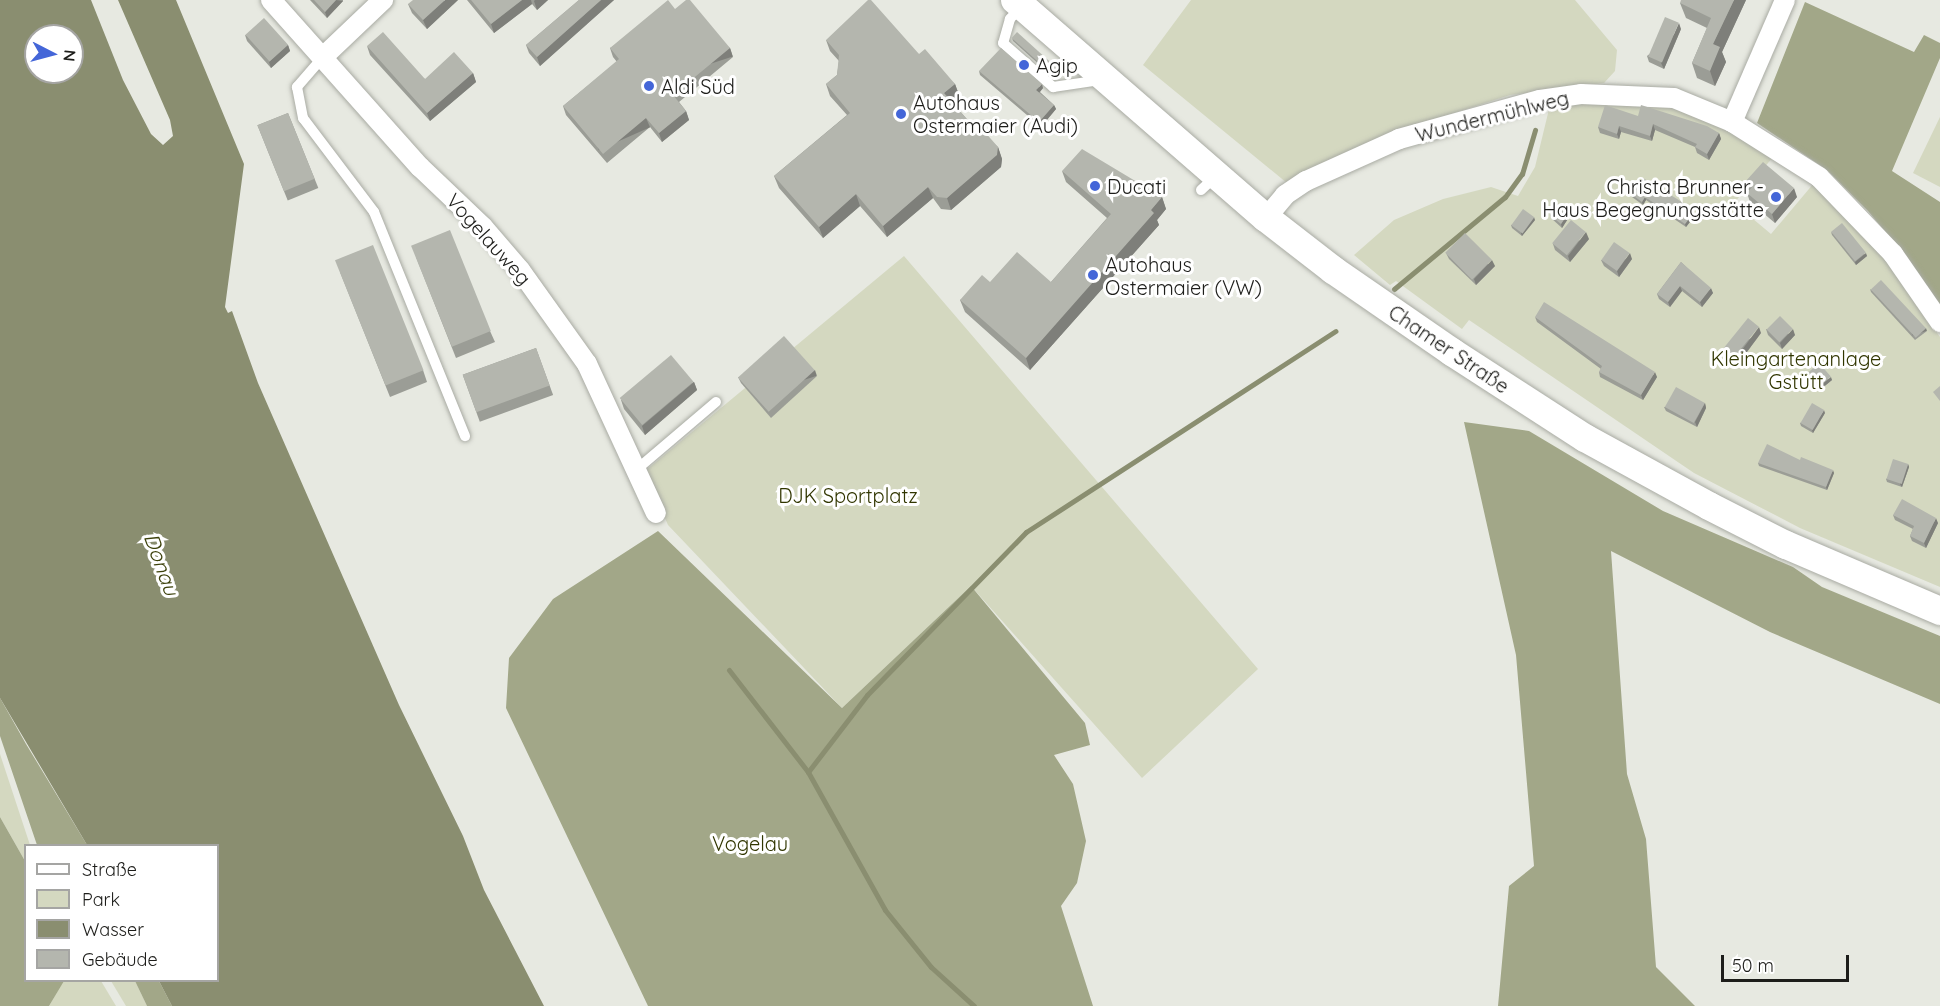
<!DOCTYPE html>
<meta charset="utf-8">
<style>
body{margin:0}
#map{position:relative;width:1940px;height:1006px;overflow:hidden;background:#e7e9e1;font-family:Quicksand,sans-serif}
div>[style]{position:absolute}
[style*='--x']{left:calc(var(--x)*1px);top:calc(var(--y)*1px);width:calc(var(--w)*1px);rotate:calc(var(--a)*1deg)}
.green>*{inset:0;background:#d4d8c0}
.forest>*{inset:0;background:#a2a788}
.water>*{inset:0;background:#8a8e70}
.stream>*{height:5px;margin:-2.5px;padding:0 2.5px;transform-origin:2.5px;border-radius:2.5px;background:#8a8e70}
.roads{filter:drop-shadow(0 0 2px #a9aba3) drop-shadow(0 0 2px #a9aba3)}
.lane>*{height:10px;margin:-5px;padding:0 5px;transform-origin:5px;border-radius:5px;background:#fff}
.street>*{height:20px;margin:-10px;padding:0 10px;transform-origin:10px;border-radius:10px;background:#fff}
.secondary>*{height:28px;margin:-14px;padding:0 14px;transform-origin:14px;border-radius:14px;background:#fff}
.wall>*{inset:0;background:#9b9d96;transform-origin:0 0}
.shaded-wall>*{inset:0;background:#7e7f7a;transform-origin:0 0}
.building>*{inset:0;background:#b4b6ae;transform-origin:0 0}
.dots>*{width:16px;height:16px;translate:-50% -50%;box-sizing:border-box;border:3px solid #fff;border-radius:50%}
span{translate:-50% -50%;white-space:nowrap;text-align:center;line-height:1.15;-webkit-text-stroke:6px #fff;paint-order:stroke}
.poi-label{font-size:20px;color:#1d1d1a}
.left{translate:0 -50%;text-align:left}
.right{translate:-100% -50%;text-align:right}
.street-label{font-size:20px;color:#1d1d1a}
.park-label{font-size:20px;color:#313600}
.water-label{font-size:21px;color:#3c410a;font-style:italic}
.legend{position:absolute;left:24px;top:844px;width:195px;height:138px;box-sizing:border-box;background:#fff;border:2px solid #a5a5a3;margin:0;padding:8px 10px;list-style:none;font-size:18px;color:#1d1d1a}
.legend li{display:flex;align-items:center;gap:12px;height:30px}
.legend b{width:30px;border:2px solid #a5a5a3}
.north{position:absolute;left:24px;top:24px;width:60px;height:60px;box-sizing:border-box;background:#fff;border:2px solid #a5a5a3;border-radius:50%;rotate:96deg;font-size:16px;font-weight:700;line-height:24px;text-align:center;color:#1d1d1a}
.north::after{content:'';display:block;margin:auto;width:21px;height:27px;background:#4466d8;clip-path:polygon(50% 0,100% 100%,50% 72%,0 100%)}
.scale{position:absolute;left:1721px;top:955px;width:128px;height:27px;box-sizing:border-box;border:3px solid #1d1d1a;border-top:0;padding-left:8px;font-size:18px;line-height:21px;white-space:nowrap;color:#1d1d1a;-webkit-text-stroke:4px #fff;paint-order:stroke}
</style>
<div id="map">
<div class="green">
<i style="clip-path:polygon(1191px 0,1575px 0,1617px 50px,1615px 71px,1604px 83px,1510px 95px,1398px 131px,1287px 183px,1143px 65px)"></i>
<i style="clip-path:polygon(1638px 99px,1679px 109px,1723px 126px,1774px 156px,1734px 203px,1771px 234px,1814px 183px,1887px 261px,1940px 337px,1940px 587px,1800px 528px,1694px 473px,1469px 320px,1462px 329px,1396px 281px,1390px 285px,1354px 255px,1394px 220px,1443px 199px,1491px 187px,1518px 196px,1535px 167px,1550px 105px)"></i>
<i style="clip-path:polygon(1940px 117px,1940px 187px,1913px 173px)"></i>
<i style="clip-path:polygon(904px 256px,1258px 669px,1142px 778px,971px 586px,842px 708px,668px 525px,645px 471px)"></i>
<i style="clip-path:polygon(0 754px,30px 845px,26px 846px,25px 861px,0 817px)"></i>
<i style="clip-path:polygon(64px 980px,101px 981px,116px 1006px,49px 1006px)"></i>
<i style="clip-path:polygon(111px 981px,135px 981px,147px 1006px,126px 1006px)"></i>
</div>
<div class="forest">
<i style="clip-path:polygon(1805px 2px,1914px 52px,1924px 35px,1940px 43px,1940px 58px,1892px 171px,1940px 202px,1940px 307px,1909px 260px,1868px 211px,1827px 170px,1757px 123px)"></i>
<i style="clip-path:polygon(1464px 422px,1529px 431px,1663px 511px,1793px 567px,1822px 587px,1940px 636px,1940px 704px,1770px 632px,1611px 551px,1627px 774px,1646px 839px,1656px 967px,1695px 1006px,1498px 1006px,1509px 886px,1534px 866px,1516px 655px)"></i>
<i style="clip-path:polygon(658px 531px,842px 708px,971px 586px,1085px 723px,1090px 745px,1054px 755px,1073px 784px,1086px 841px,1077px 883px,1061px 906px,1093px 1006px,648px 1006px,506px 708px,509px 658px,553px 599px)"></i>
<i style="clip-path:polygon(0 698px,26px 744px,87px 845px,37px 845px,0 736px)"></i>
<i style="clip-path:polygon(0 817px,25px 861px,26px 980px,64px 981px,49px 1006px,0 1006px)"></i>
<i style="clip-path:polygon(135px 981px,159px 981px,172px 1006px,147px 1006px)"></i>
</div>
<div class="water">
<i style="clip-path:polygon(evenodd,0 0,91px 0,123px 80px,151px 134px,163px 145px,173px 136px,170px 120px,118px 0,176px 0,244px 164px,225px 307px,228px 313px,232px 311px,258px 383px,399px 705px,463px 836px,484px 890px,544px 1006px,172px 1006px,159px 981px,218px 980px,218px 846px,87px 845px,0 698px,0 0,36px 36px,72px 36px,72px 72px,36px 72px,36px 36px)"></i>
</div>
<div class="stream">
<i style="--x:1394;--y:289;--w:144;--a:-39.7"></i>
<i style="--x:1505;--y:197;--w:29;--a:-54"></i>
<i style="--x:1522;--y:174;--w:46;--a:-73.5"></i>
<i style="--x:729;--y:670;--w:129;--a:52.2"></i>
<i style="--x:808;--y:772;--w:158;--a:60.8"></i>
<i style="--x:885;--y:910;--w:73;--a:51.1"></i>
<i style="--x:931;--y:967;--w:58;--a:42.2"></i>
<i style="--x:808;--y:772;--w:97;--a:-52.5"></i>
<i style="--x:867;--y:695;--w:228;--a:-45.7"></i>
<i style="--x:1026;--y:532;--w:369;--a:-33"></i>
</div>
<div class="roads">
<div class="lane">
<i style="--x:1022;--y:6;--w:18;--a:133"></i>
<i style="--x:1010;--y:19;--w:25;--a:106"></i>
<i style="--x:1003;--y:43;--w:67;--a:41.3"></i>
<i style="--x:1053;--y:87;--w:49;--a:-8.3"></i>
<i style="--x:323;--y:57;--w:40;--a:131"></i>
<i style="--x:297;--y:87;--w:32;--a:79"></i>
<i style="--x:303;--y:118;--w:118;--a:52.9"></i>
<i style="--x:374;--y:212;--w:242;--a:67.9"></i>
<i style="--x:1201;--y:190;--w:21;--a:-43"></i>
<i style="--x:636;--y:470;--w:105;--a:-40.4"></i>
</div>
<div class="street">
<i style="--x:271;--y:0;--w:224;--a:48.3"></i>
<i style="--x:420;--y:167;--w:87;--a:43.6"></i>
<i style="--x:483;--y:227;--w:57;--a:49.3"></i>
<i style="--x:520;--y:270;--w:115;--a:54.5"></i>
<i style="--x:587;--y:364;--w:164;--a:65.2"></i>
<i style="--x:323;--y:57;--w:83;--a:-43.5"></i>
<i style="--x:1732;--y:122;--w:133;--a:-66.5"></i>
<i style="--x:1266;--y:218;--w:30;--a:-50"></i>
<i style="--x:1285;--y:195;--w:25;--a:-34"></i>
<i style="--x:1306;--y:181;--w:102;--a:-24.3"></i>
<i style="--x:1399;--y:139;--w:146;--a:-15.5"></i>
<i style="--x:1540;--y:100;--w:41;--a:-8.3"></i>
<i style="--x:1581;--y:94;--w:93;--a:2.5"></i>
<i style="--x:1674;--y:98;--w:63;--a:22.5"></i>
<i style="--x:1732;--y:122;--w:103;--a:32.3"></i>
<i style="--x:1819;--y:177;--w:107;--a:46.1"></i>
<i style="--x:1893;--y:254;--w:83;--a:55.3"></i>
</div>
<div class="secondary">
<i style="--x:1015;--y:0;--w:332;--a:41"></i>
<i style="--x:1266;--y:218;--w:85;--a:37.8"></i>
<i style="--x:1333;--y:270;--w:145;--a:34.6"></i>
<i style="--x:1452;--y:352;--w:158;--a:32.9"></i>
<i style="--x:1585;--y:438;--w:141;--a:28.7"></i>
<i style="--x:1709;--y:506;--w:86;--a:26.9"></i>
<i style="--x:1786;--y:545;--w:168;--a:23.2"></i>
</div>
</div>
<div class="wall">
<i style="clip-path:polygon(310px 0,343px 0,343px 1px,327px 18px)"></i>
<i style="clip-path:polygon(458px 0,427px 29px,412px 13px,408px 4px)"></i>
<i style="clip-path:polygon(467px 0,548px 0,537px 10px,532px 4px,494px 33px)"></i>
<i style="clip-path:polygon(579px 0,614px 0,540px 66px,529px 53px,526px 45px)"></i>
<i style="clip-path:polygon(1746px 0,1722px 52px,1726px 62px,1715px 86px,1697px 78px,1692px 63px,1707px 28px,1686px 18px,1680px 3px)"></i>
<i style="clip-path:polygon(675px 9px,730px 48px,733px 57px,679px 102px,686px 111px,689px 120px,662px 142px,650px 127px,607px 163px,566px 115px,563px 106px,617px 62px,613px 57px,610px 48px)"></i>
<i style="clip-path:polygon(1681px 29px,1664px 69px,1649px 62px,1647px 56px)"></i>
<i style="clip-path:polygon(245px 35px,288px 45px,290px 51px,271px 68px,247px 41px)"></i>
<i style="clip-path:polygon(1012px 38px,1057px 68px,1058px 71px,1053px 77px,1013px 41px)"></i>
<i style="clip-path:polygon(826px 40px,919px 54px,955px 84px,959px 95px,952px 102px,972px 125px,998px 147px,1002px 159px,1001px 167px,951px 210px,941px 209px,933px 198px,887px 237px,860px 206px,823px 238px,779px 188px,774px 176px,847px 115px,830px 96px,826px 84px,837px 75px,839px 61px,830px 51px)"></i>
<i style="clip-path:polygon(367px 46px,425px 79px,473px 73px,476px 82px,430px 121px,370px 55px)"></i>
<i style="clip-path:polygon(979px 71px,1043px 88px,1040px 92px,1054px 105px,1056px 109px,1041px 127px,980px 75px)"></i>
<i style="left:288px;top:113px;width:81px;height:33px;rotate:68deg"></i>
<i style="clip-path:polygon(1638px 116px,1719px 133px,1721px 139px,1709px 160px,1697px 153px,1695px 147px,1655px 130px,1652px 141px,1621px 132px,1619px 139px,1600px 133px,1598px 127px)"></i>
<i style="clip-path:polygon(1062px 171px,1162px 197px,1166px 209px,1157px 220px,1159px 225px,1030px 370px,965px 312px,960px 300px,990px 282px,1051px 282px,1107px 218px,1066px 182px)"></i>
<i style="clip-path:polygon(1745px 182px,1797px 197px,1775px 223px,1750px 202px,1747px 193px,1749px 191px)"></i>
<i style="clip-path:polygon(1631px 194px,1692px 210px,1689px 214px,1693px 218px,1686px 227px,1646px 200px,1643px 205px,1632px 197px)"></i>
<i style="clip-path:polygon(1570px 211px,1571px 214px,1562px 228px,1551px 218px,1550px 215px)"></i>
<i style="clip-path:polygon(1535px 220px,1522px 236px,1512px 228px,1511px 225px)"></i>
<i style="clip-path:polygon(1831px 232px,1867px 256px,1856px 265px,1832px 235px)"></i>
<i style="clip-path:polygon(1589px 239px,1570px 262px,1555px 250px,1553px 244px)"></i>
<i style="clip-path:polygon(1446px 253px,1495px 266px,1476px 285px,1449px 259px)"></i>
<i style="clip-path:polygon(416px 257px,490px 331px,495px 342px,456px 358px)"></i>
<i style="clip-path:polygon(1632px 259px,1619px 277px,1604px 266px,1601px 260px)"></i>
<i style="clip-path:polygon(1681px 262px,1713px 293px,1702px 307px,1682px 291px,1670px 307px,1659px 299px,1657px 294px)"></i>
<i style="clip-path:polygon(340px 272px,423px 370px,427px 382px,390px 397px)"></i>
<i style="clip-path:polygon(1870px 289px,1927px 331px,1915px 340px,1871px 292px)"></i>
<i style="clip-path:polygon(1535px 317px,1657px 377px,1643px 400px,1600px 377px,1599px 372px,1601px 369px,1537px 322px)"></i>
<i style="clip-path:polygon(1766px 329px,1795px 335px,1782px 349px,1768px 335px)"></i>
<i style="clip-path:polygon(1761px 333px,1735px 368px,1724px 359px,1721px 353px)"></i>
<i style="left:536px;top:348px;width:50px;height:78px;rotate:70deg"></i>
<i style="clip-path:polygon(1808px 372px,1832px 380px,1821px 389px,1809px 375px)"></i>
<i style="clip-path:polygon(817px 376px,771px 418px,741px 383px,738px 377px)"></i>
<i style="clip-path:polygon(694px 382px,697px 390px,645px 435px,624px 409px,621px 400px)"></i>
<i style="clip-path:polygon(1705px 403px,1706px 408px,1697px 427px,1666px 411px,1664px 407px)"></i>
<i style="clip-path:polygon(1825px 413px,1813px 433px,1801px 426px,1800px 423px)"></i>
<i style="clip-path:polygon(1800px 460px,1834px 473px,1827px 490px,1759px 466px,1758px 463px)"></i>
<i style="clip-path:polygon(1908px 464px,1909px 467px,1902px 487px,1887px 482px,1886px 479px)"></i>
<i style="clip-path:polygon(1893px 515px,1938px 523px,1926px 548px,1912px 541px,1910px 536px,1913px 529px,1895px 520px)"></i>
</div>
<div class="shaded-wall">
<i style="clip-path:polygon(336px 0,343px 1px,327px 18px,325px 12px)"></i>
<i style="clip-path:polygon(445px 0,458px 0,427px 29px,423px 20px)"></i>
<i style="clip-path:polygon(522px 0,531px 0,532px 4px,494px 33px,491px 24px)"></i>
<i style="clip-path:polygon(535px 0,548px 0,537px 10px,534px 1px)"></i>
<i style="clip-path:polygon(601px 0,614px 0,540px 66px,537px 57px)"></i>
<i style="clip-path:polygon(1734px 0,1746px 0,1722px 52px,1726px 62px,1715px 86px,1710px 71px,1713px 44px)"></i>
<i style="clip-path:polygon(1679px 23px,1681px 29px,1664px 69px,1661px 63px)"></i>
<i style="clip-path:polygon(288px 45px,290px 51px,271px 68px,269px 62px)"></i>
<i style="left:730px;top:48px;width:9px;height:74px;rotate:72deg"></i>
<i style="clip-path:polygon(1057px 68px,1058px 71px,1053px 77px,1052px 74px)"></i>
<i style="clip-path:polygon(473px 73px,476px 82px,430px 121px,427px 113px)"></i>
<i style="clip-path:polygon(955px 84px,959px 95px,948px 104px,944px 93px)"></i>
<i style="clip-path:polygon(1042px 84px,1043px 88px,1038px 94px,1036px 90px)"></i>
<i style="clip-path:polygon(1054px 105px,1056px 109px,1041px 127px,1039px 122px)"></i>
<i style="clip-path:polygon(686px 111px,689px 120px,662px 142px,659px 133px)"></i>
<i style="left:646px;top:118px;width:10px;height:56px;rotate:66deg"></i>
<i style="clip-path:polygon(1653px 124px,1655px 130px,1652px 141px,1650px 136px)"></i>
<i style="clip-path:polygon(1619px 126px,1621px 132px,1619px 139px,1617px 134px)"></i>
<i style="clip-path:polygon(1719px 133px,1721px 139px,1709px 160px,1707px 154px)"></i>
<i style="clip-path:polygon(998px 147px,1002px 159px,1001px 167px,951px 210px,947px 198px)"></i>
<i style="clip-path:polygon(928px 187px,933px 198px,887px 237px,883px 226px)"></i>
<i style="clip-path:polygon(1794px 188px,1797px 197px,1775px 223px,1772px 214px)"></i>
<i style="clip-path:polygon(856px 194px,860px 206px,823px 238px,819px 227px)"></i>
<i style="clip-path:polygon(1162px 197px,1166px 209px,1157px 220px,1159px 225px,1030px 370px,1026px 358px)"></i>
<i style="clip-path:polygon(1645px 197px,1646px 200px,1643px 205px,1642px 202px)"></i>
<i style="clip-path:polygon(1570px 211px,1571px 214px,1562px 228px,1561px 224px)"></i>
<i style="clip-path:polygon(1692px 215px,1693px 218px,1686px 227px,1685px 224px)"></i>
<i style="clip-path:polygon(1534px 217px,1535px 220px,1522px 236px,1521px 233px)"></i>
<i style="clip-path:polygon(1586px 232px,1589px 239px,1570px 262px,1568px 256px)"></i>
<i style="clip-path:polygon(1630px 253px,1632px 259px,1619px 277px,1617px 271px)"></i>
<i style="clip-path:polygon(1866px 253px,1867px 256px,1856px 265px,1855px 262px)"></i>
<i style="clip-path:polygon(1492px 260px,1495px 266px,1476px 285px,1474px 279px)"></i>
<i style="clip-path:polygon(1680px 286px,1682px 291px,1670px 307px,1668px 302px)"></i>
<i style="clip-path:polygon(1711px 288px,1713px 293px,1702px 307px,1700px 302px)"></i>
<i style="clip-path:polygon(1759px 327px,1761px 333px,1735px 368px,1733px 362px)"></i>
<i style="left:1926px;top:328px;width:3px;height:15px;rotate:72deg"></i>
<i style="clip-path:polygon(1793px 329px,1795px 335px,1782px 349px,1780px 343px)"></i>
<i style="left:815px;top:370px;width:6px;height:62px;rotate:72deg"></i>
<i style="clip-path:polygon(1655px 372px,1657px 377px,1643px 400px,1641px 395px)"></i>
<i style="clip-path:polygon(1831px 377px,1832px 380px,1821px 389px,1820px 386px)"></i>
<i style="clip-path:polygon(694px 382px,697px 390px,645px 435px,642px 426px)"></i>
<i style="clip-path:polygon(1705px 403px,1706px 408px,1697px 427px,1695px 422px)"></i>
<i style="clip-path:polygon(1824px 410px,1825px 413px,1813px 433px,1812px 430px)"></i>
<i style="clip-path:polygon(1908px 464px,1909px 467px,1902px 487px,1900px 484px)"></i>
<i style="clip-path:polygon(1833px 470px,1834px 473px,1827px 490px,1826px 487px)"></i>
<i style="clip-path:polygon(1936px 518px,1938px 523px,1926px 548px,1924px 543px)"></i>
</div>
<div class="building">
<i style="clip-path:polygon(314px 0,336px 0,325px 12px)"></i>
<i style="clip-path:polygon(413px 0,445px 0,423px 20px,408px 4px)"></i>
<i style="clip-path:polygon(471px 0,522px 0,491px 24px)"></i>
<i style="clip-path:polygon(579px 0,601px 0,537px 57px,526px 45px)"></i>
<i style="clip-path:polygon(668px 0,675px 9px,686px 0,690px 0,730px 48px,673px 95px,686px 111px,659px 133px,646px 118px,603px 154px,563px 106px,619px 59px,610px 48px)"></i>
<i style="clip-path:polygon(868px 0,871px 0,919px 54px,925px 49px,955px 84px,944px 93px,972px 125px,976px 122px,998px 147px,997px 155px,947px 198px,937px 197px,928px 187px,883px 226px,856px 194px,819px 227px,774px 176px,850px 113px,826px 84px,837px 75px,839px 55px,826px 40px)"></i>
<i style="clip-path:polygon(1681px 0,1734px 0,1713px 44px,1720px 47px,1710px 71px,1692px 63px,1711px 18px,1680px 3px)"></i>
<i style="left:1665px;top:17px;width:15px;height:43px;rotate:23deg"></i>
<i style="left:264px;top:18px;width:36px;height:25px;rotate:48deg"></i>
<i style="clip-path:polygon(383px 32px,425px 79px,454px 52px,473px 73px,427px 113px,367px 46px)"></i>
<i style="left:1017px;top:32px;width:54px;height:8px;rotate:42deg"></i>
<i style="clip-path:polygon(1001px 48px,1042px 84px,1036px 90px,1054px 105px,1039px 122px,979px 71px)"></i>
<i style="clip-path:polygon(1605px 105px,1638px 116px,1641px 105px,1707px 126px,1719px 133px,1707px 154px,1695px 147px,1697px 144px,1653px 124px,1650px 136px,1619px 126px,1617px 134px,1598px 127px)"></i>
<i style="left:288px;top:113px;width:71px;height:33px;rotate:68deg"></i>
<i style="clip-path:polygon(1082px 149px,1162px 197px,1151px 210px,1154px 213px,1026px 358px,960px 300px,982px 275px,990px 282px,1017px 252px,1051px 282px,1111px 214px,1062px 171px)"></i>
<i style="clip-path:polygon(1763px 162px,1794px 188px,1772px 214px,1747px 193px,1752px 187px,1745px 182px)"></i>
<i style="clip-path:polygon(1643px 178px,1690px 207px,1687px 212px,1692px 215px,1685px 224px,1645px 197px,1642px 202px,1631px 194px)"></i>
<i style="clip-path:polygon(1557px 203px,1570px 211px,1561px 224px,1550px 215px)"></i>
<i style="left:1523px;top:209px;width:14px;height:20px;rotate:36deg"></i>
<i style="left:1571px;top:220px;width:19px;height:30px;rotate:39deg"></i>
<i style="left:1842px;top:223px;width:38px;height:14px;rotate:51deg"></i>
<i style="left:450px;top:230px;width:109px;height:42px;rotate:68deg"></i>
<i style="left:1465px;top:233px;width:38px;height:28px;rotate:45deg"></i>
<i style="left:1614px;top:242px;width:19px;height:22px;rotate:35deg"></i>
<i style="left:373px;top:245px;width:135px;height:41px;rotate:68deg"></i>
<i style="clip-path:polygon(1681px 262px,1711px 288px,1700px 302px,1680px 286px,1668px 302px,1657px 294px)"></i>
<i style="left:1881px;top:280px;width:66px;height:14px;rotate:47deg"></i>
<i style="clip-path:polygon(1544px 302px,1655px 372px,1641px 395px,1599px 372px,1602px 366px,1535px 317px)"></i>
<i style="left:1780px;top:316px;width:18px;height:19px;rotate:45deg"></i>
<i style="left:1748px;top:318px;width:14px;height:44px;rotate:39deg"></i>
<i style="left:784px;top:336px;width:46px;height:62px;rotate:48deg"></i>
<i style="left:536px;top:348px;width:40px;height:78px;rotate:70deg"></i>
<i style="left:671px;top:355px;width:35px;height:67px;rotate:50deg"></i>
<i style="left:1819px;top:363px;width:18px;height:14px;rotate:49deg"></i>
<i style="clip-path:polygon(1940px 386px,1940px 401px,1933px 392px)"></i>
<i style="left:1676px;top:387px;width:33px;height:23px;rotate:29deg"></i>
<i style="left:1812px;top:403px;width:14px;height:23px;rotate:30deg"></i>
<i style="clip-path:polygon(1767px 444px,1800px 460px,1801px 457px,1833px 470px,1826px 487px,1758px 463px)"></i>
<i style="left:1893px;top:459px;width:16px;height:21px;rotate:18deg"></i>
<i style="clip-path:polygon(1902px 499px,1936px 518px,1924px 543px,1910px 536px,1914px 526px,1893px 515px)"></i>
</div>
<div class="dots">
<i style="left:1024px;top:65px;background:#4466d8"></i>
<i style="left:649px;top:86px;background:#4466d8"></i>
<i style="left:901px;top:114px;background:#4466d8"></i>
<i style="left:1095px;top:186px;background:#4466d8"></i>
<i style="left:1776px;top:197px;background:#4466d8"></i>
<i style="left:1093px;top:275px;background:#4466d8"></i>
</div>
<div class="poi-label">
<span class="left" style="left:1036px;top:65px">Agip</span>
<span class="left" style="left:661px;top:86px">Aldi Süd</span>
<span class="left" style="left:913px;top:114px">Autohaus<br>Ostermaier (Audi)</span>
<span class="left" style="left:1107px;top:186px">Ducati</span>
<span class="right" style="left:1764px;top:198px">Christa Brunner -<br>Haus Begegnungsstätte</span>
<span class="left" style="left:1105px;top:276px">Autohaus<br>Ostermaier (VW)</span>
</div>
<div class="street-label">
<span style="left:1492px;top:116px;rotate:-14deg">Wundermühlweg</span>
<span style="left:489px;top:239px;rotate:48deg">Vogelauweg</span>
<span style="left:1449px;top:349px;rotate:34deg">Chamer Straße</span>
</div>
<div class="park-label">
<span style="left:1796px;top:370px">Kleingartenanlage<br>Gstütt</span>
<span style="left:848px;top:495px">DJK Sportplatz</span>
<span style="left:750px;top:843px">Vogelau</span>
</div>
<div class="water-label">
<span style="left:162px;top:564px;rotate:70deg">Donau</span>
</div>
<ul class="legend">
<li><b style="height:8px;background:#fff"></b>Straße</li>
<li><b style="height:16px;background:#d4d8c0"></b>Park</li>
<li><b style="height:16px;background:#8a8e70"></b>Wasser</li>
<li><b style="height:16px;background:#b4b6ae"></b>Gebäude</li>
</ul>
<div class="north">N</div>
<div class="scale">50 m</div>
</div>
